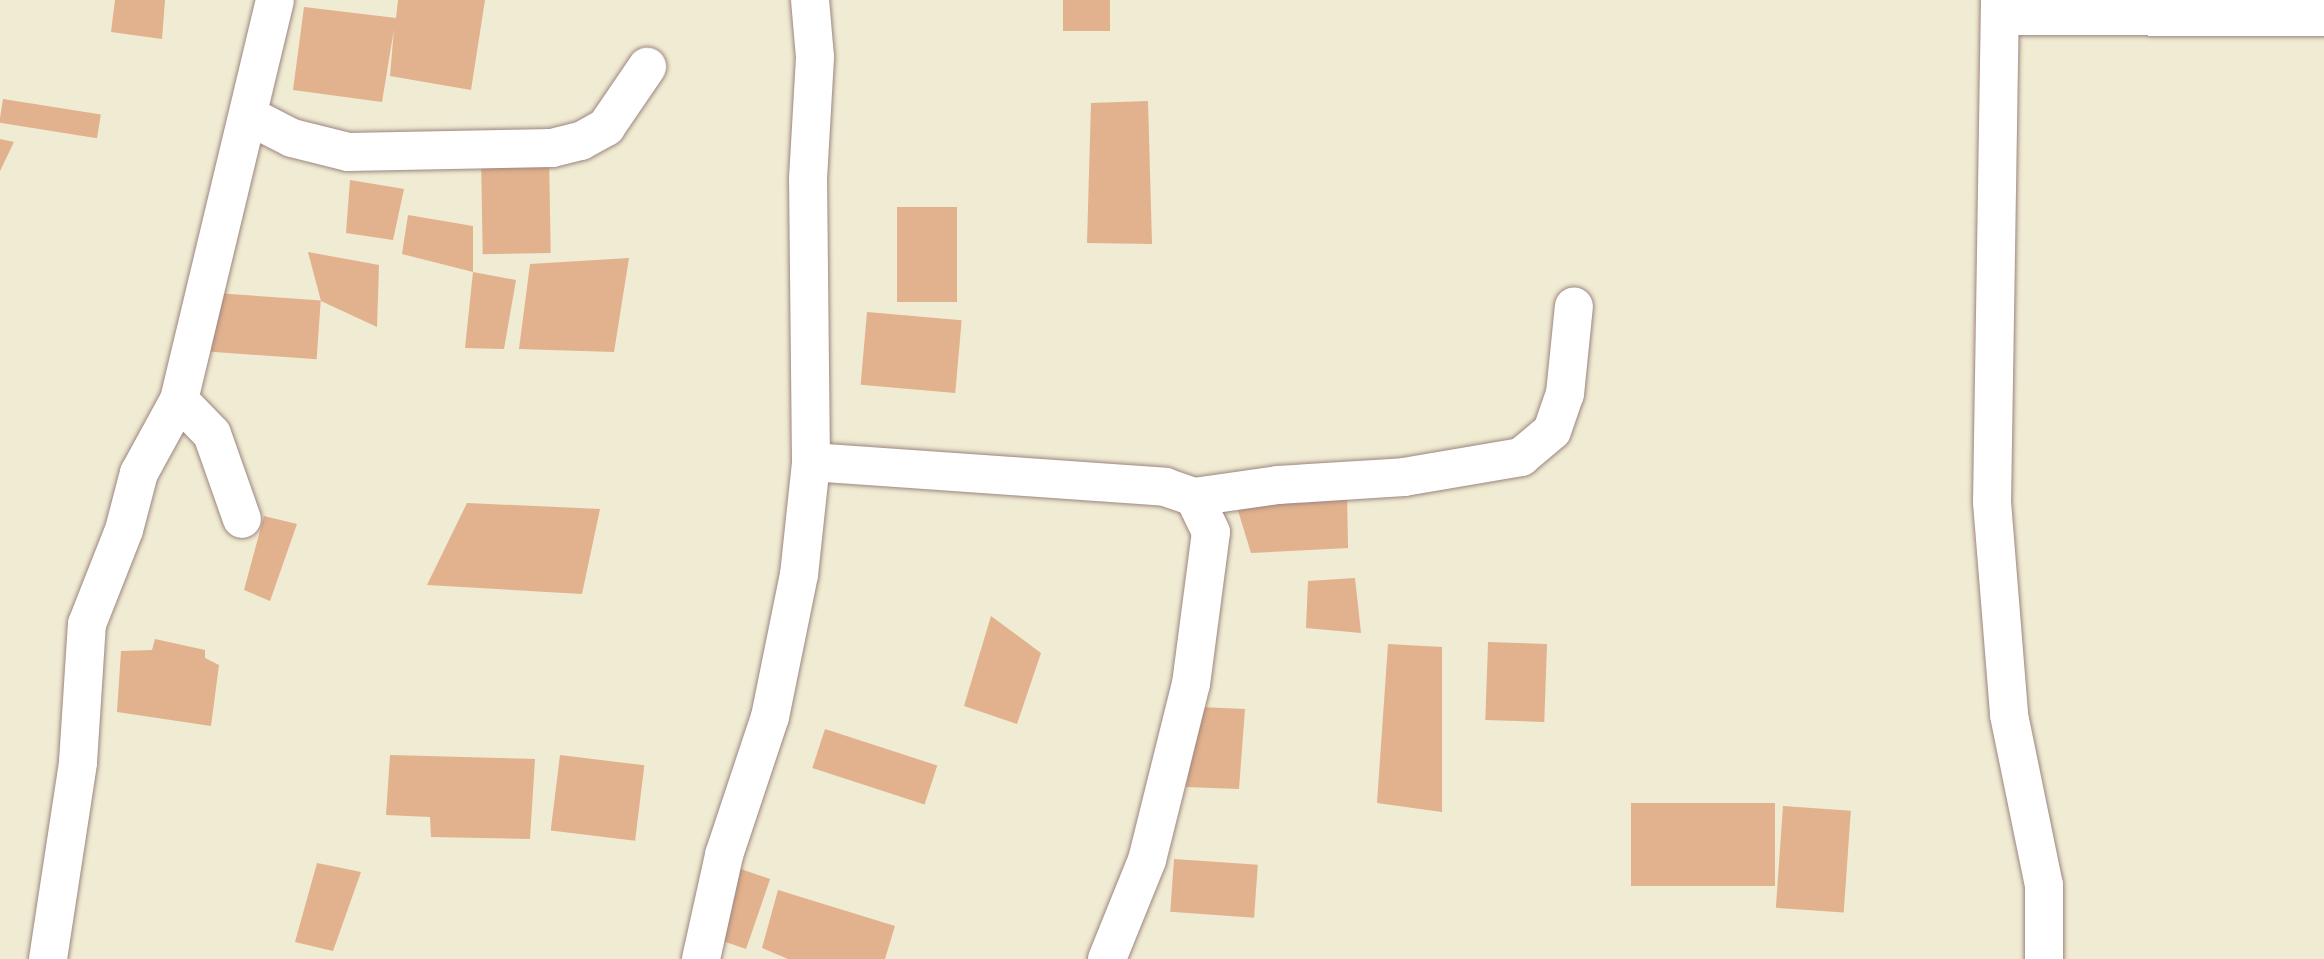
<!DOCTYPE html>
<style>
body{margin:0}
#map{position:relative;width:2324px;height:959px;overflow:hidden;background:#f0ebd3;font-family:"Sorts Mill Goudy",serif}
div>[style]{position:absolute}
[style*='--x']{left:calc(var(--x)*1px);top:calc(var(--y)*1px);width:calc(var(--w)*1px);rotate:calc(var(--a)*1deg)}
.building>*{inset:0;background:#e2b18e;transform-origin:0 0}
.roads{filter:drop-shadow(0 0 2px #9d857f) drop-shadow(0 0 2px #9d857f)}
.minor>*{height:38px;margin:-19px;padding:0 19px;transform-origin:19px;border-radius:19px;background:#fff}
span{translate:-50% -50%;white-space:nowrap;text-align:center;line-height:1.15;-webkit-text-stroke:8px #fdfcf7;paint-order:stroke}
</style>
<div id="map">
<div class="building">
<i style="clip-path:polygon(115px 0,165px 0,162px 39px,111px 32px)"></i>
<i style="clip-path:polygon(398px 0,485px 0,471px 90px,390px 76px,394px 29px,382px 102px,293px 90px,304px 7px,396px 18px)"></i>
<i style="left:1063px;top:0;width:47px;height:31px"></i>
<i style="left:3px;top:99px;width:99px;height:24px;rotate:9deg"></i>
<i style="clip-path:polygon(1148px 101px,1152px 244px,1087px 243px,1091px 103px)"></i>
<i style="clip-path:polygon(0 139px,14px 142px,0 171px)"></i>
<i style="left:549px;top:155px;width:98px;height:68px;rotate:89deg"></i>
<i style="clip-path:polygon(350px 180px,404px 189px,393px 240px,346px 233px)"></i>
<i style="left:897px;top:207px;width:60px;height:95px"></i>
<i style="clip-path:polygon(408px 215px,473px 226px,473px 272px,402px 254px)"></i>
<i style="clip-path:polygon(308px 252px,379px 265px,377px 327px,321px 301px)"></i>
<i style="clip-path:polygon(629px 258px,614px 352px,519px 349px,530px 264px)"></i>
<i style="clip-path:polygon(473px 272px,516px 280px,504px 349px,465px 348px)"></i>
<i style="left:215px;top:293px;width:106px;height:59px;rotate:4deg"></i>
<i style="left:867px;top:312px;width:95px;height:73px;rotate:5deg"></i>
<i style="clip-path:polygon(1347px 490px,1348px 548px,1251px 553px,1235px 501px)"></i>
<i style="clip-path:polygon(467px 503px,600px 509px,582px 594px,427px 585px)"></i>
<i style="clip-path:polygon(264px 516px,297px 524px,270px 601px,244px 590px)"></i>
<i style="clip-path:polygon(1355px 578px,1361px 633px,1306px 628px,1308px 581px)"></i>
<i style="clip-path:polygon(991px 616px,1041px 653px,1017px 724px,964px 706px)"></i>
<i style="clip-path:polygon(155px 639px,205px 650px,205px 658px,219px 665px,211px 726px,117px 712px,121px 651px,152px 650px)"></i>
<i style="clip-path:polygon(1388px 644px,1442px 647px,1442px 812px,1377px 803px)"></i>
<i style="left:1547px;top:644px;width:78px;height:59px;rotate:92deg"></i>
<i style="clip-path:polygon(1200px 707px,1245px 709px,1239px 789px,1186px 787px)"></i>
<i style="left:825px;top:729px;width:118px;height:41px;rotate:18deg"></i>
<i style="clip-path:polygon(390px 755px,535px 759px,530px 839px,431px 837px,430px 817px,386px 815px)"></i>
<i style="left:560px;top:755px;width:85px;height:76px;rotate:7deg"></i>
<i style="left:1631px;top:803px;width:144px;height:83px"></i>
<i style="left:1783px;top:806px;width:68px;height:102px;rotate:4deg"></i>
<i style="left:1174px;top:859px;width:84px;height:53px;rotate:4deg"></i>
<i style="clip-path:polygon(317px 863px,361px 872px,333px 951px,295px 942px)"></i>
<i style="left:738px;top:868px;width:34px;height:74px;rotate:19deg"></i>
<i style="clip-path:polygon(778px 890px,895px 926px,885px 959px,788px 959px,762px 948px)"></i>
</div>
<div class="roads">
<div class="minor">
<i style="--x:2000;--y:0;--w:502;--a:90.91"></i>
<i style="--x:1992;--y:502;--w:214;--a:85.4"></i>
<i style="--x:2009;--y:715;--w:174;--a:78.4"></i>
<i style="--x:2044;--y:885;--w:74;--a:90"></i>
<i style="--x:2002;--y:16;--w:322;--a:0.2"></i>
<i style="--x:249;--y:116;--w:48;--a:27.1"></i>
<i style="--x:292;--y:138;--w:58;--a:14"></i>
<i style="--x:348;--y:152;--w:204;--a:-1.1"></i>
<i style="--x:552;--y:148;--w:30;--a:-14"></i>
<i style="--x:581;--y:141;--w:29;--a:-29"></i>
<i style="--x:606;--y:127;--w:73;--a:-55.7"></i>
<i style="--x:179;--y:400;--w:47;--a:45.9"></i>
<i style="--x:212;--y:434;--w:90;--a:70.6"></i>
<i style="--x:811;--y:462;--w:355;--a:4"></i>
<i style="--x:1165;--y:487;--w:31;--a:19"></i>
<i style="--x:1194;--y:497;--w:85;--a:-8.1"></i>
<i style="--x:1278;--y:485;--w:126;--a:-3.6"></i>
<i style="--x:1404;--y:477;--w:119;--a:-9.7"></i>
<i style="--x:1521;--y:457;--w:40;--a:-40"></i>
<i style="--x:1552;--y:431;--w:39;--a:-71"></i>
<i style="--x:1565;--y:394;--w:88;--a:-84.2"></i>
<i style="--x:48;--y:959;--w:199;--a:-81.3"></i>
<i style="--x:78;--y:762;--w:138;--a:-86.3"></i>
<i style="--x:87;--y:624;--w:101;--a:-68.5"></i>
<i style="--x:124;--y:530;--w:59;--a:-75.3"></i>
<i style="--x:139;--y:473;--w:83;--a:-61.3"></i>
<i style="--x:179;--y:400;--w:411;--a:-76.5"></i>
<i style="--x:701;--y:959;--w:107;--a:-77.5"></i>
<i style="--x:724;--y:855;--w:145;--a:-71.6"></i>
<i style="--x:770;--y:717;--w:145;--a:-78.5"></i>
<i style="--x:799;--y:575;--w:114;--a:-83.9"></i>
<i style="--x:811;--y:462;--w:283;--a:-90.6"></i>
<i style="--x:808;--y:179;--w:122;--a:-86.7"></i>
<i style="--x:815;--y:57;--w:57;--a:-95"></i>
<i style="--x:1107;--y:959;--w:107;--a:-68"></i>
<i style="--x:1147;--y:860;--w:181;--a:-76"></i>
<i style="--x:1191;--y:684;--w:153;--a:-82.5"></i>
<i style="--x:1211;--y:532;--w:39;--a:-116"></i>
</div>
</div>
</div>
